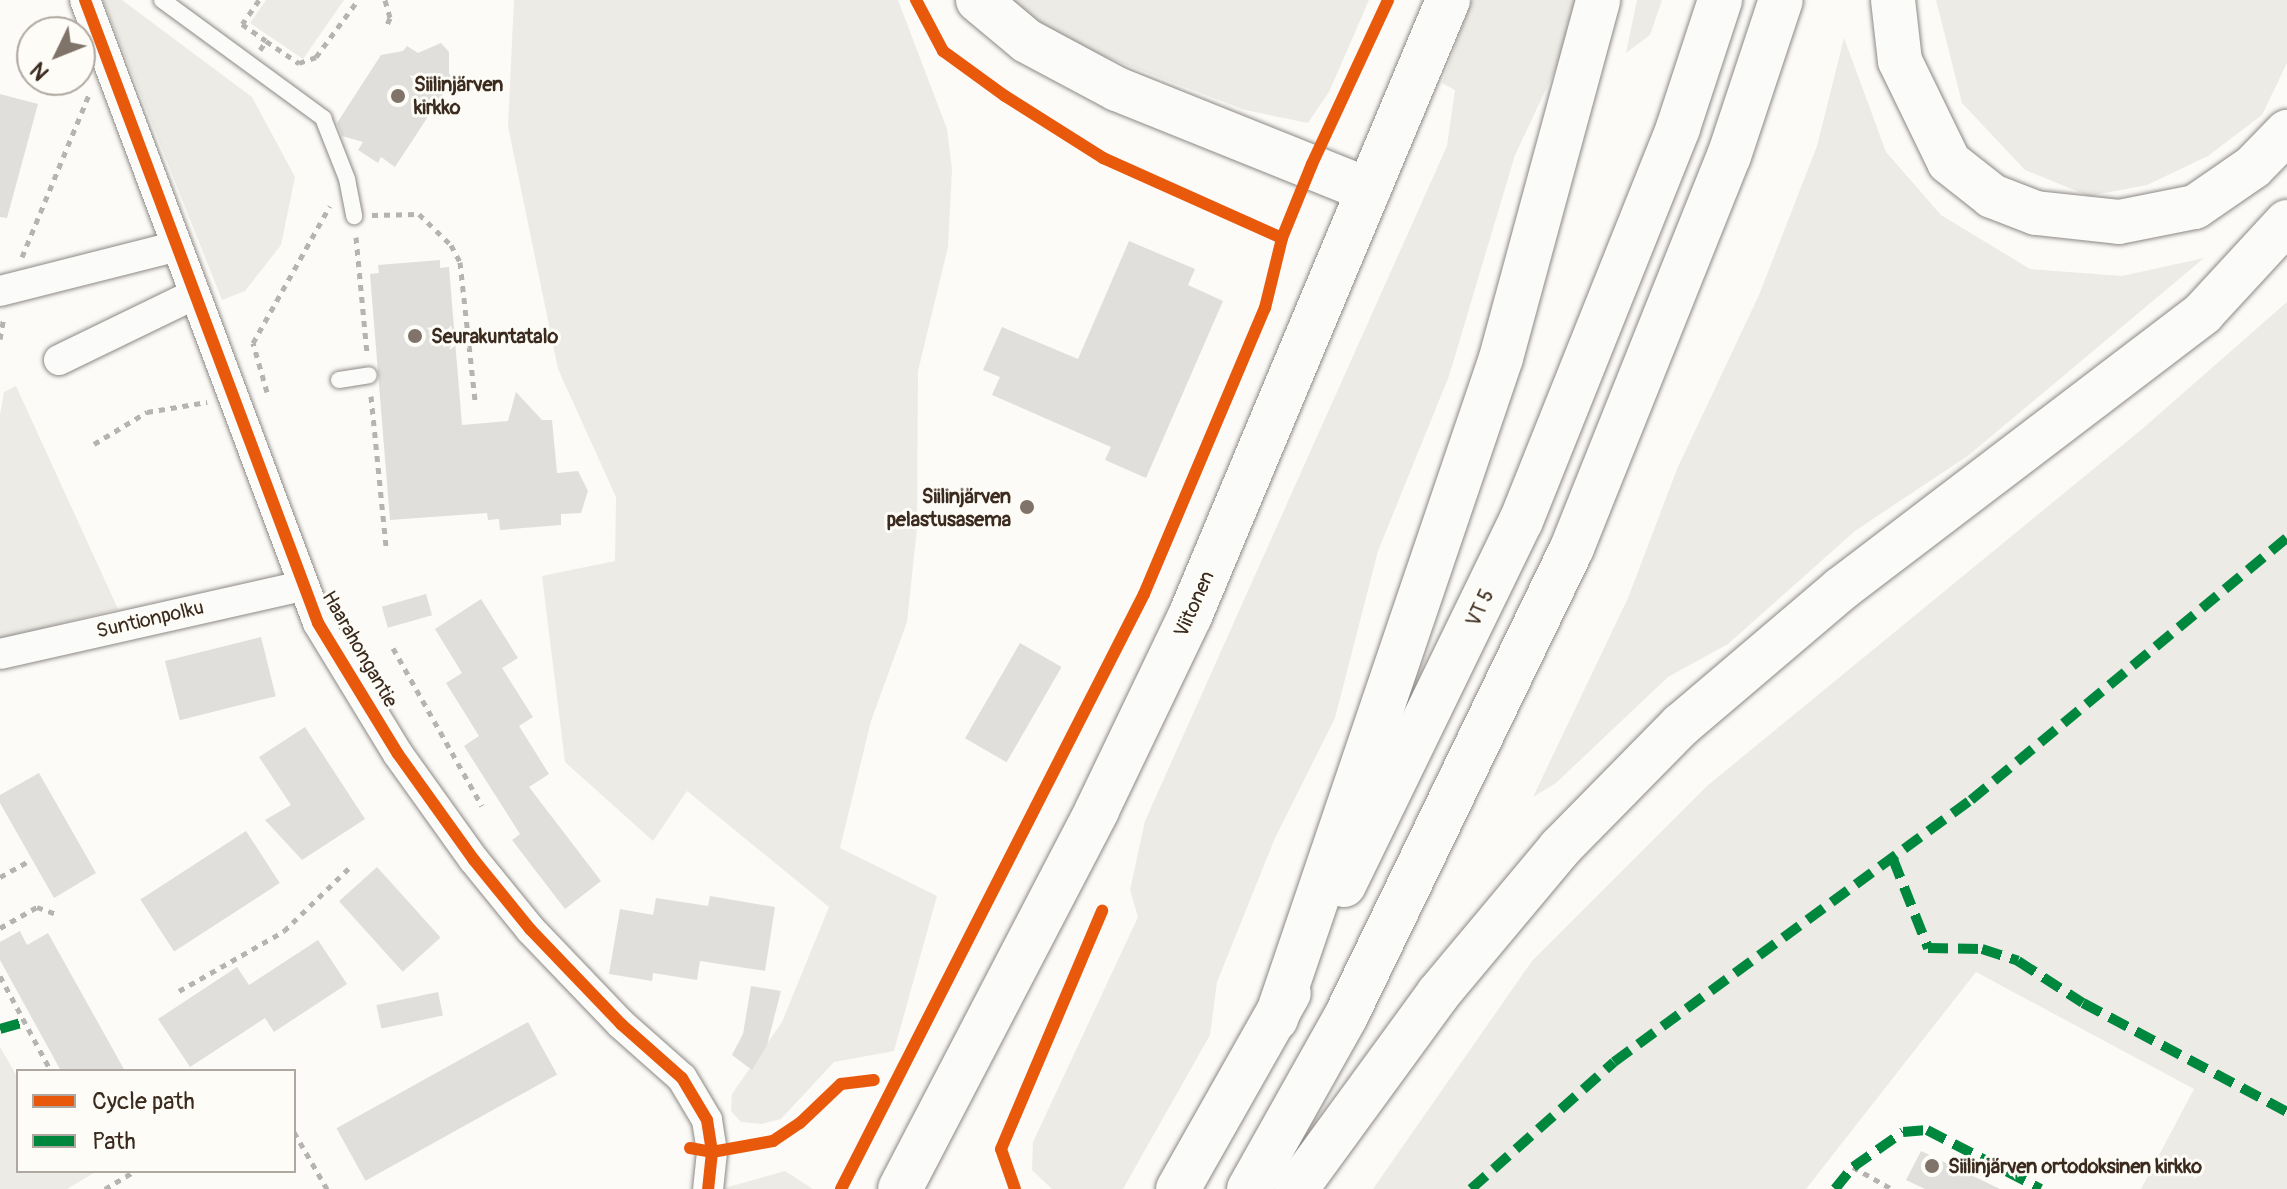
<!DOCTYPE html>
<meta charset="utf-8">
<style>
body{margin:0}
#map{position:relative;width:2287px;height:1189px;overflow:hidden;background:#fcfbf8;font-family:Pangolin,sans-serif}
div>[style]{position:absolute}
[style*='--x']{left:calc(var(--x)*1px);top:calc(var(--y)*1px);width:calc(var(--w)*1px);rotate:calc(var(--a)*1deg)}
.green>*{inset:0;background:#edebe6}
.building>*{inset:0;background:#e0dfdc;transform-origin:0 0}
.path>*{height:5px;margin-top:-2.5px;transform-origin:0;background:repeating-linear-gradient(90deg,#b6b4b1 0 6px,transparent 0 12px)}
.roads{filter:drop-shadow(0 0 2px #8d8985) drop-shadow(0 0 2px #8d8985)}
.service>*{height:16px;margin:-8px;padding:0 8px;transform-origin:8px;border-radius:8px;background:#fbfbf9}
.minor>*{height:30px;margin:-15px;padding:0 15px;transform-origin:15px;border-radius:15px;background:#fbfbf9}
.secondary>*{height:44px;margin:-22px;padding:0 22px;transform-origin:22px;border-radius:22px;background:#fbfbf9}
.primary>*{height:44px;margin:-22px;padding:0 22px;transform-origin:22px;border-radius:22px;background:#fbfbf9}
.trunk>*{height:44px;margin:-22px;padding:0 22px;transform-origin:22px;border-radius:22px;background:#fbfbf9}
.motorway>*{height:44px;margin:-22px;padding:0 22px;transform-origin:22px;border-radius:22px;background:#fbfbf9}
.quiet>*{height:10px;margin-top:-5px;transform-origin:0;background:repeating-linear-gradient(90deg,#00873e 0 20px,transparent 0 30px)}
.cycleway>*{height:12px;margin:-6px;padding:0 6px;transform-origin:6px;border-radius:6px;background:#e8590c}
.dots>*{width:22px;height:22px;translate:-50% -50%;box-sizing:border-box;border:4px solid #fdfcf7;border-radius:50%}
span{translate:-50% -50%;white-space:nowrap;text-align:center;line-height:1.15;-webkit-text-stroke:6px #fdfcf7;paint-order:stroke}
.poi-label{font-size:20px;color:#3b2a1e;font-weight:700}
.left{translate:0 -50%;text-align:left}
.right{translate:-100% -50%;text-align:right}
.street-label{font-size:20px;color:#3b2a1e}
.legend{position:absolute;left:16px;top:1069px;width:280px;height:104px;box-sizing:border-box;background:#fdfcf7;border:2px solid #afa8a0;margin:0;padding:10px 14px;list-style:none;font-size:24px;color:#3b2a1e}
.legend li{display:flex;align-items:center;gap:16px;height:40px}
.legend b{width:40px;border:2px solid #afa8a0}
.north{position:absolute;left:16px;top:16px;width:80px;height:80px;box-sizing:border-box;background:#fdfcf7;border:2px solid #afa8a0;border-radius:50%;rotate:227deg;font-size:22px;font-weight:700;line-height:32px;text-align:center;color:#3b2a1e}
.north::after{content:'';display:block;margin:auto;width:28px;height:36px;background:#7f736a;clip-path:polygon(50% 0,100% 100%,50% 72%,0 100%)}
</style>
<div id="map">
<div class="green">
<i style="clip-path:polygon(103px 0,122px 0,252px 97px,295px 177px,281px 245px,245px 291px,222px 300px)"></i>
<i style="clip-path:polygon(266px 0,344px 0,303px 59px,250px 23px)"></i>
<i style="clip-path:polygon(514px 0,898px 0,947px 129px,952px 169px,948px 247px,918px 371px,917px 528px,907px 622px,871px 721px,840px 848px,937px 896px,894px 1051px,834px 1062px,781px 1119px,761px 1124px,741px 1122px,731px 1111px,732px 1094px,782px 1022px,829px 907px,687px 791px,653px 841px,565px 762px,542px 576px,615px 561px,616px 497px,558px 369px,508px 126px)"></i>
<i style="clip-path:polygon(1006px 0,1369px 0,1329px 92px,1308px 123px,1245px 110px,1061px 40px)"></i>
<i style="clip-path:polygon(1472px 0,1579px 0,1556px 68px,1515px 155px,1449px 376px,1378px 551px,1335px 718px,1275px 838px,1217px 982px,1210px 1035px,1123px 1189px,1052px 1189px,1032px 1170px,1033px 1142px,1138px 917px,1130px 890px,1145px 821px,1447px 146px,1455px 90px,1442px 83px)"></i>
<i style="clip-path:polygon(1637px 0,1662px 0,1650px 35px,1626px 53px)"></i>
<i style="clip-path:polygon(1936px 0,2287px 0,2287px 63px,2262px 115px,2208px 156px,2147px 185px,2089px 196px,2025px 170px,1962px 103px)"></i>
<i style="clip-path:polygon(1844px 38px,1886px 152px,1941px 215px,2030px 269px,2122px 276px,2204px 258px,1969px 455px,1855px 531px,1728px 644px,1668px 677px,1556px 783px,1533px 797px,1628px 598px,1677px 469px,1759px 295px,1817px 146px)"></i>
<i style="clip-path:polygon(2287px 302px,2287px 1189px,2141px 1189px,2194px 1089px,1976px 972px,1806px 1189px,1373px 1189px,1532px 961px,1707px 786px,2141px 430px)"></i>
<i style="clip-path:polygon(16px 386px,118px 609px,0 639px,0 415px,4px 392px)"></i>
<i style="clip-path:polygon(0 1047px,18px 1078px,18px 1171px,97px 1171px,67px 1189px,0 1189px)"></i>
<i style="clip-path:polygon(785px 1171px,813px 1189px,721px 1189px)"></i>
</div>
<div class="building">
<i style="clip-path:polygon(441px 43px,449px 52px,449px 74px,454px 77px,395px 167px,381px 157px,378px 163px,358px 150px,363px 142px,342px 136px,337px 123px,381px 55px,403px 51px,407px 46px,418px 53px)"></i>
<i style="clip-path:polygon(0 94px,38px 104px,7px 218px,0 217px)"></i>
<i style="clip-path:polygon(1129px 241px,1195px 269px,1188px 285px,1223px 301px,1146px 478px,1105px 460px,1111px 447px,992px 395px,1000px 377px,983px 370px,1002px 327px,1078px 359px)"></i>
<i style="clip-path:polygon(440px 260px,440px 268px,449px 267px,462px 425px,508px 421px,516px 392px,542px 420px,552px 420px,557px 473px,578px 471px,588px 491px,581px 513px,561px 514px,561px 525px,500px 530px,499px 519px,488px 520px,487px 513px,390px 520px,370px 274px,379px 273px,378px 265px)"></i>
<i style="left:426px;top:594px;width:22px;height:46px;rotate:74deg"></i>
<i style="clip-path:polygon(481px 599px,518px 658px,502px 668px,533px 717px,519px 726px,549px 774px,529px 787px,601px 881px,565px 909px,512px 840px,520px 834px,464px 746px,479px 736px,446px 683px,462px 673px,435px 629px)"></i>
<i style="left:261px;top:637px;width:61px;height:99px;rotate:76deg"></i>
<i style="left:1020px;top:643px;width:48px;height:110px;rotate:30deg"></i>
<i style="clip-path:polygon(305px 727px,365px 819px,302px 860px,265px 820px,291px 805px,259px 757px)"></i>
<i style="clip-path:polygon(39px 773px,96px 873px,54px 898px,0 803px,0 795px)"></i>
<i style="left:246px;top:831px;width:62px;height:126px;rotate:57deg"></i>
<i style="left:377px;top:867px;width:95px;height:51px;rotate:48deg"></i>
<i style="clip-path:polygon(710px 896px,775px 907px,765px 971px,700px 961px,697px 980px,653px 973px,652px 981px,609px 974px,620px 909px,653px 915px,656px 898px,708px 906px)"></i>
<i style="clip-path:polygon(20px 931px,27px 945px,48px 933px,125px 1071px,61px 1071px,0 960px,0 942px)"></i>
<i style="clip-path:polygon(318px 940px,347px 984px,274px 1032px,265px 1018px,190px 1067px,158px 1019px,237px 967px,249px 985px)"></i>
<i style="clip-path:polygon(751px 986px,781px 991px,767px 1045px,752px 1070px,732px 1055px,743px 1034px)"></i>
<i style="left:438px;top:992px;width:24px;height:63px;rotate:78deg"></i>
<i style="left:528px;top:1022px;width:60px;height:219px;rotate:61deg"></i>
<i style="clip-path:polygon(1921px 1151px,2000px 1189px,1925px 1189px,1906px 1180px)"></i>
</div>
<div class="path">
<i style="--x:259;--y:0;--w:29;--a:125"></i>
<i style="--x:242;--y:24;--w:29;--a:35"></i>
<i style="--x:385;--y:0;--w:19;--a:74"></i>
<i style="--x:390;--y:18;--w:10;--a:114"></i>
<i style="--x:260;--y:50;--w:11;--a:-56"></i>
<i style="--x:266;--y:41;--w:40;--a:34"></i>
<i style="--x:299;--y:63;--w:18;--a:-19"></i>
<i style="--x:316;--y:57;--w:71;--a:-53.6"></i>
<i style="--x:372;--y:215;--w:47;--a:-1.2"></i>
<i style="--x:419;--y:214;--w:45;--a:44.1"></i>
<i style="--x:451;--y:245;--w:19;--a:62"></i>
<i style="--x:460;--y:262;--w:139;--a:83.8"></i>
<i style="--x:356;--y:237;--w:118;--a:84.6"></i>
<i style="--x:22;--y:257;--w:178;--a:-67.6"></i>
<i style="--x:0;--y:339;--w:23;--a:-80"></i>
<i style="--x:267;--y:392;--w:51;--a:-105.9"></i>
<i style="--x:253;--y:343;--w:157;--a:-60.7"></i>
<i style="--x:371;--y:396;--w:151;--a:84.3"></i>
<i style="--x:94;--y:444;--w:62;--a:-31.1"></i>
<i style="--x:147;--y:412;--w:61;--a:-9.5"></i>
<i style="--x:393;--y:648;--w:181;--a:60.6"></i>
<i style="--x:0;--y:877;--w:31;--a:-29"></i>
<i style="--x:0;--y:928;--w:43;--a:-29.6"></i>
<i style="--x:37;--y:907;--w:20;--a:20"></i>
<i style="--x:0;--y:976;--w:108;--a:61.8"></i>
<i style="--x:179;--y:991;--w:121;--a:-29.7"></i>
<i style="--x:284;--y:931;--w:95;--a:-44.1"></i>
<i style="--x:294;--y:1132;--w:66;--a:59.9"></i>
<i style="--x:1853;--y:1167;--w:45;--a:29.4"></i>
<i style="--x:105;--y:1189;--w:35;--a:-31"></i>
<i style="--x:2034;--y:1189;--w:4;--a:-56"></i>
</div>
<div class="roads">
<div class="service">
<i style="--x:162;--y:0;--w:200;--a:36.2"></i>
<i style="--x:323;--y:118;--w:66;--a:68.5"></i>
<i style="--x:347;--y:179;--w:38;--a:79"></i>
<i style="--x:339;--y:380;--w:30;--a:-9"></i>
</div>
<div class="minor">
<i style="--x:85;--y:0;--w:665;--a:69.49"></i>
<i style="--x:318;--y:623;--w:153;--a:58.6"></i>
<i style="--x:398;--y:754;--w:130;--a:54.4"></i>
<i style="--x:474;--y:860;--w:89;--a:50.9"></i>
<i style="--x:530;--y:929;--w:132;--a:46.2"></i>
<i style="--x:621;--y:1024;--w:81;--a:41.5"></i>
<i style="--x:682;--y:1078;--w:49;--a:59.2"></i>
<i style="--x:707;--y:1120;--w:32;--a:81"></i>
<i style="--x:712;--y:1152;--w:37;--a:96"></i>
<i style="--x:0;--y:291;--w:179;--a:-14.2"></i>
<i style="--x:59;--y:360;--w:149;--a:-25.9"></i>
<i style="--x:0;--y:654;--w:309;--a:-12.7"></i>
</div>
<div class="secondary">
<i style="--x:900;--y:1189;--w:427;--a:-62.5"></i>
<i style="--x:1097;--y:810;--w:215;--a:-64.4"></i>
<i style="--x:1190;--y:616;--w:668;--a:-67.27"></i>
</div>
<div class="primary">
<i style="--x:978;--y:0;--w:64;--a:39.9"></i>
<i style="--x:1027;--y:41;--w:102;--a:28.1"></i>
<i style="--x:1117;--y:89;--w:271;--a:21.9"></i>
</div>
<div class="trunk">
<i style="--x:1344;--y:885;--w:405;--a:-64.1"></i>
<i style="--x:1276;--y:1019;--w:698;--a:-71.2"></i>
<i style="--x:1501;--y:358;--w:371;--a:-74.8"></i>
<i style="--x:1178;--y:1189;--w:225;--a:-60.5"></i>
<i style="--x:1249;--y:1189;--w:198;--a:-60.7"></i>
<i style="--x:1346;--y:1016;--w:520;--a:-64.22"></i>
<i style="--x:1296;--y:1189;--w:241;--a:-53.9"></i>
<i style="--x:1438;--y:994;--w:190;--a:-50.1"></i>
<i style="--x:1560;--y:848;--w:173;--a:-45.5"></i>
<i style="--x:1681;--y:725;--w:210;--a:-40.4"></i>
<i style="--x:1841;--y:589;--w:455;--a:-37.3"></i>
<i style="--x:2203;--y:313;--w:124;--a:-47.3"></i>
</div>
<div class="motorway">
<i style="--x:1893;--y:0;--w:61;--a:83.5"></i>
<i style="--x:1900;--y:61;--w:112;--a:64.1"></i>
<i style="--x:1949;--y:162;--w:55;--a:38.3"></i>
<i style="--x:1992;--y:196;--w:47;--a:21.1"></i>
<i style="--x:2036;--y:213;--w:83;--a:6.2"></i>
<i style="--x:2119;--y:222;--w:77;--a:-11.2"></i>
<i style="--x:2195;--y:207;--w:70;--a:-34.6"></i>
<i style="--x:2253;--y:167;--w:49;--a:-45.8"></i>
<i style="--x:1521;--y:521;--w:423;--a:-68.2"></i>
<i style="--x:1678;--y:128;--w:135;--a:-71.8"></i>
<i style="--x:1572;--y:548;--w:422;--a:-68.2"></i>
<i style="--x:1729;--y:156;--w:164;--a:-71.6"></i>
</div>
</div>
<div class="quiet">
<i style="--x:1893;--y:859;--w:96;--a:68.5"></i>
<i style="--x:1928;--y:948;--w:54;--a:1.1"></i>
<i style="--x:1982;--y:949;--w:38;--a:18"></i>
<i style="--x:2018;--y:961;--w:77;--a:32.9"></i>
<i style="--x:2083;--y:1003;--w:231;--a:28.1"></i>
<i style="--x:0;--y:1029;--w:26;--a:-16"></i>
<i style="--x:1471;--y:1189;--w:191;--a:-41.6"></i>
<i style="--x:1614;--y:1062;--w:443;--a:-36.3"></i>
<i style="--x:1971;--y:800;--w:410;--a:-39.7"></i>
<i style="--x:1835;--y:1189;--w:28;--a:-51"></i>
<i style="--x:1853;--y:1167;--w:61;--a:-35"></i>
<i style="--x:1903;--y:1132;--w:24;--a:-5"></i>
<i style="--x:1927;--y:1130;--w:128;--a:27.4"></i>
</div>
<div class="cycleway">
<i style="--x:85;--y:0;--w:665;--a:69.49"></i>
<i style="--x:318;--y:623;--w:153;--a:58.6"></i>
<i style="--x:398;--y:754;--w:130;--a:54.4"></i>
<i style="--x:474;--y:860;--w:89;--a:50.9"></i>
<i style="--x:530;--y:929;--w:132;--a:46.2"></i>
<i style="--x:621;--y:1024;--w:81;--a:41.5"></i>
<i style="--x:682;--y:1078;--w:49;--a:59.2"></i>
<i style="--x:707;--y:1120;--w:32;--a:81"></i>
<i style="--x:712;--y:1152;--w:37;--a:96"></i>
<i style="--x:916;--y:0;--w:58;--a:62.1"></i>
<i style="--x:943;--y:51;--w:77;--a:36"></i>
<i style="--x:1005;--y:96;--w:116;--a:32.3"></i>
<i style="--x:1103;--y:158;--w:196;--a:24.1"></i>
<i style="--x:690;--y:1148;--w:22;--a:10"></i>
<i style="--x:712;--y:1152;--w:62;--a:-10.2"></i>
<i style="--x:773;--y:1141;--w:32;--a:-34"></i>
<i style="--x:800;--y:1123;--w:57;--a:-43.6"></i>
<i style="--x:841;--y:1084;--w:33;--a:-7"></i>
<i style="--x:841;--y:1189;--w:668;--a:-63.01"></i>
<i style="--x:1144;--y:594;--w:311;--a:-67.1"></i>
<i style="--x:1265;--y:308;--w:72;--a:-76.3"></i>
<i style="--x:1282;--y:238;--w:80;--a:-67.9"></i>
<i style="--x:1312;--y:164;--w:181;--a:-65.1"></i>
<i style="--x:1015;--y:1189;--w:42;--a:-109.3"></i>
<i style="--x:1001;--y:1149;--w:259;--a:-67"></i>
</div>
<div class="dots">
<i style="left:398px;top:96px;background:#7f736a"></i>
<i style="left:415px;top:336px;background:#7f736a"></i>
<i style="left:1027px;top:507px;background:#7f736a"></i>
<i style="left:1932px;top:1166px;background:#7f736a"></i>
</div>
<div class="poi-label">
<span class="left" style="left:414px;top:96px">Siilinjärven<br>kirkko</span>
<span class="left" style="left:431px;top:336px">Seurakuntatalo</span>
<span class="right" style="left:1011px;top:508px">Siilinjärven<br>pelastusasema</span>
<span class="left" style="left:1948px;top:1166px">Siilinjärven ortodoksinen kirkko</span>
</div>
<div class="street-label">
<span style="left:1194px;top:604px;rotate:-66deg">Viitonen</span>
<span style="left:1480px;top:608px;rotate:-65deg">VT 5</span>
<span style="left:150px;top:619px;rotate:-13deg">Suntionpolku</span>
<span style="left:360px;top:649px;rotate:60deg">Haarahongantie</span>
</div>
<ul class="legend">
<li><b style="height:10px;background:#e8590c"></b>Cycle path</li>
<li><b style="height:10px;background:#00873e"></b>Path</li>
</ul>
<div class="north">N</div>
</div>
